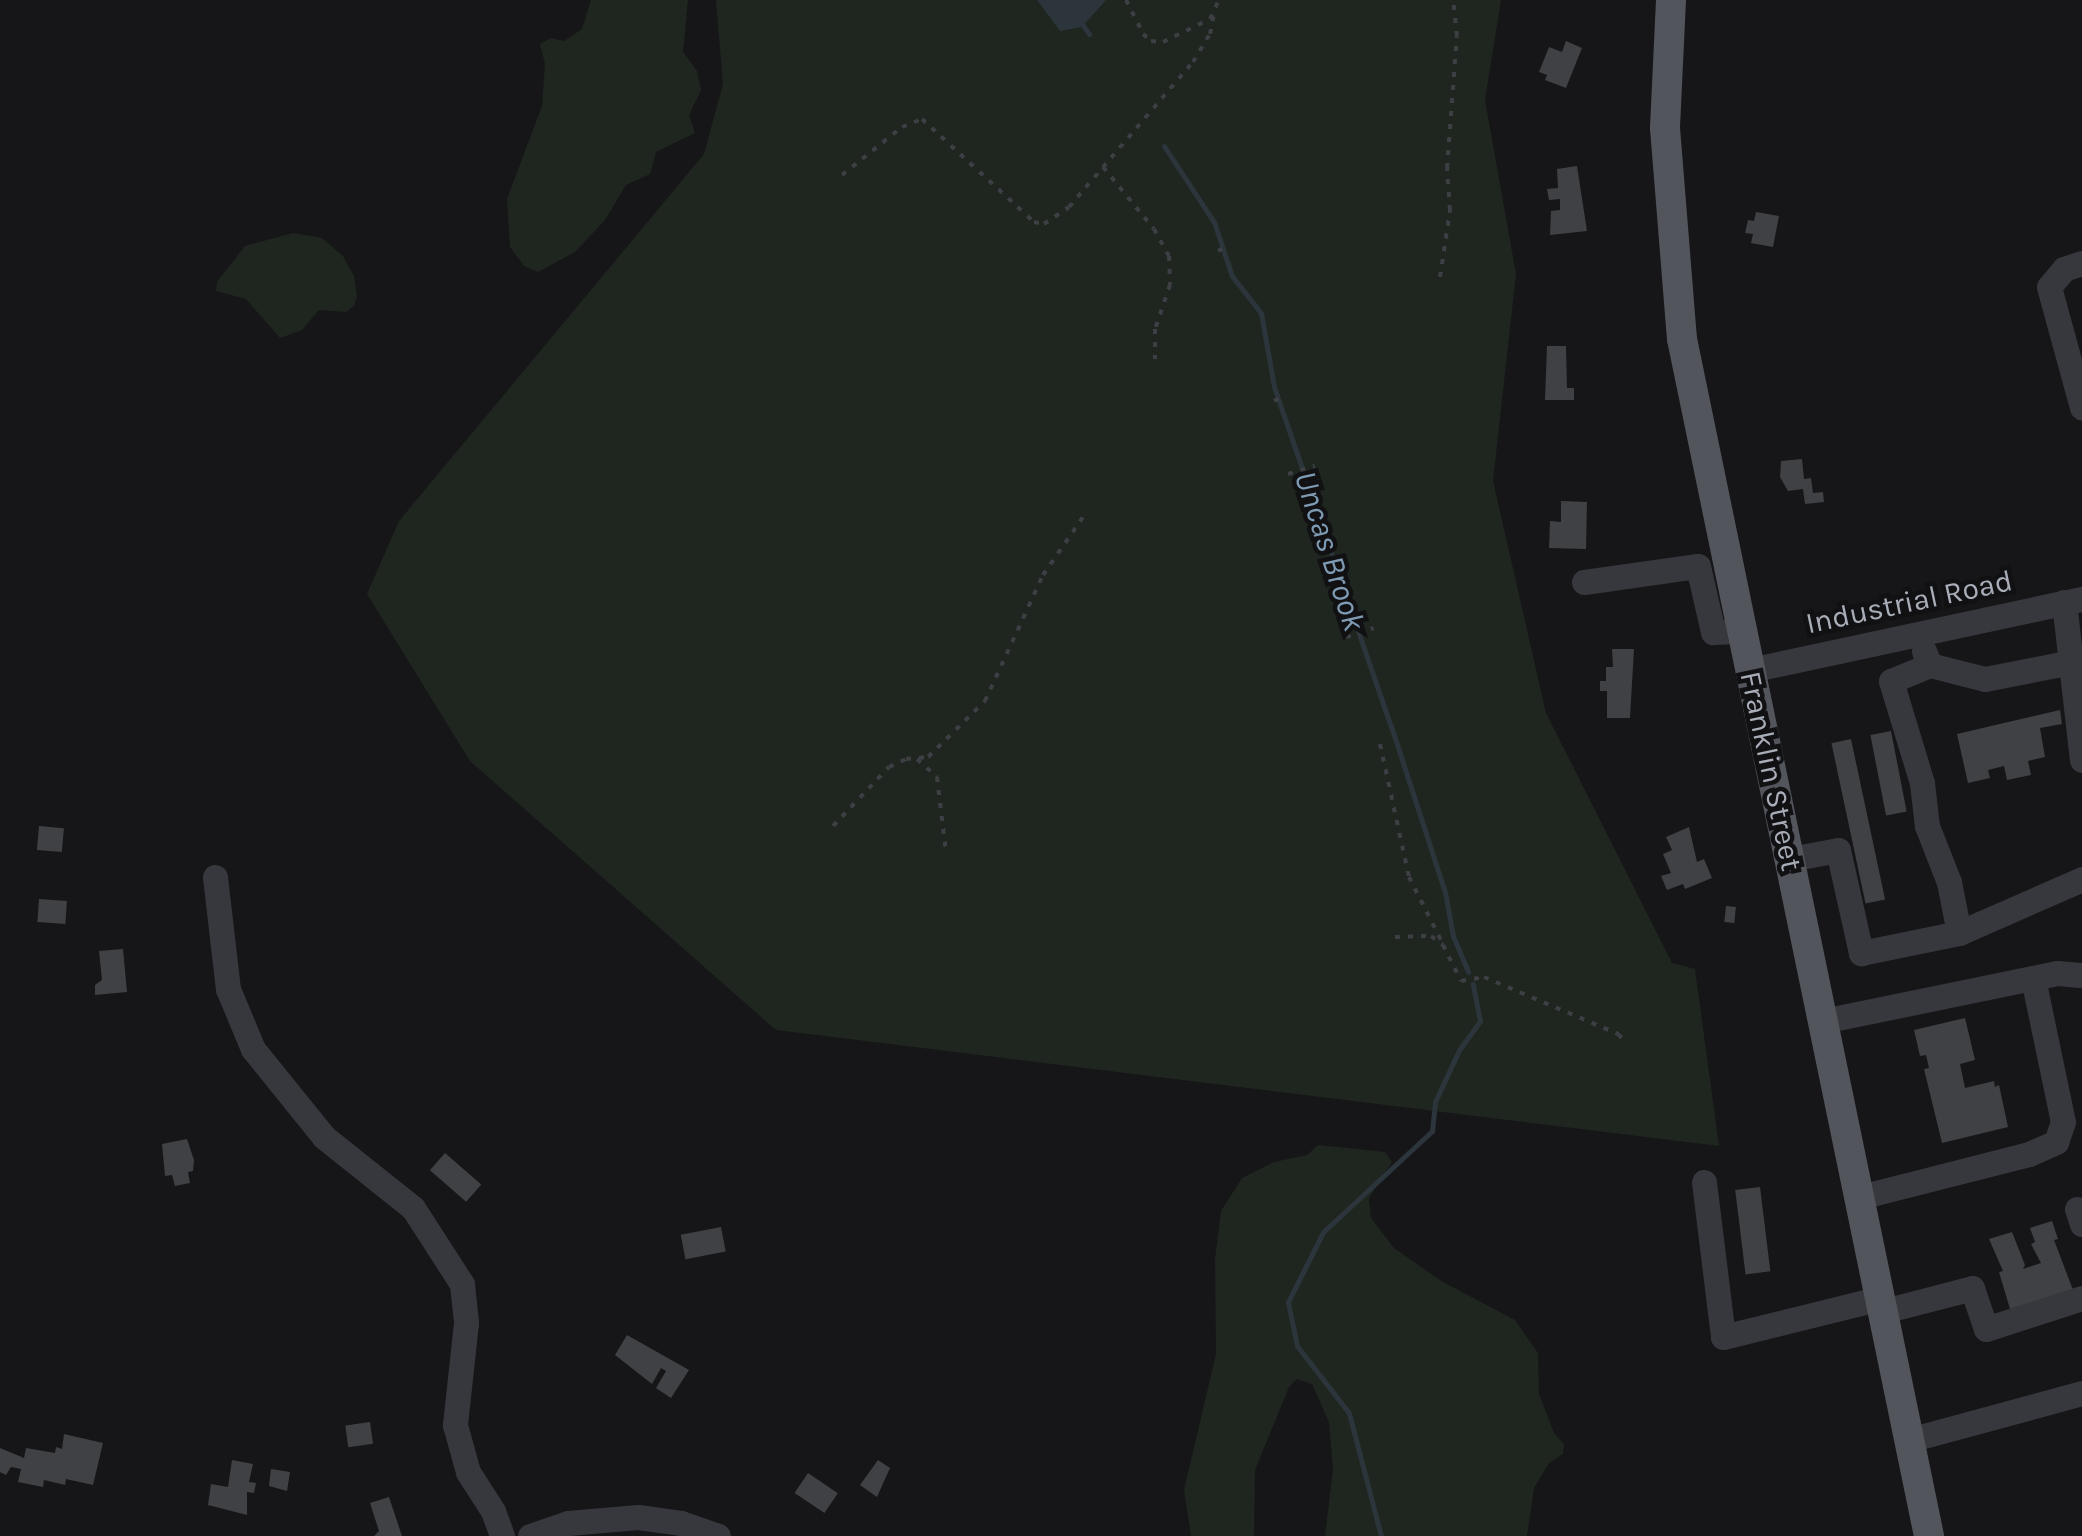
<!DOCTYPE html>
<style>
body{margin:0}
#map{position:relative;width:2082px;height:1536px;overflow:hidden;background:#161618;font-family:Karla,sans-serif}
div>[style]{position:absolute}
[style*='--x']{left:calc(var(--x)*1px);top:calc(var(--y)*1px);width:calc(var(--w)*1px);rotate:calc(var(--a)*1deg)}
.green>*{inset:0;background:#1e261f}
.water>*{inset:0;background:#2c353c}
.stream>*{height:5px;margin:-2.5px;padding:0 2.5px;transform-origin:2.5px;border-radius:2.5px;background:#2c353c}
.building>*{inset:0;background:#404145;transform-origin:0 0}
.path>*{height:4px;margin-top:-2px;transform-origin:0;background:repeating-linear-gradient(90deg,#3d3f44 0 5px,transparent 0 13px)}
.minor>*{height:25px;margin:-12.5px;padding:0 12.5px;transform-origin:12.5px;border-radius:12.5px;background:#37383d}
.major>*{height:30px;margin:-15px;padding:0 15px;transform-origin:15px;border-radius:15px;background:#53555c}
span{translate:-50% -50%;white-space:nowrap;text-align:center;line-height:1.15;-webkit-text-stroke:9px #111113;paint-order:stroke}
.street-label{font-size:30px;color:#a8adb8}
.water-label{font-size:32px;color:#7f9bb3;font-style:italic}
</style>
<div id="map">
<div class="green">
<i style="clip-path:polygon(591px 0,688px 0,683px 52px,697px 71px,701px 90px,689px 115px,695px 133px,656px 152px,650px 174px,626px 185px,605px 220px,575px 252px,538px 272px,524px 266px,510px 247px,507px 199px,542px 106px,545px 64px,540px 44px,551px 38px,564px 41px,582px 29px)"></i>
<i style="clip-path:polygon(716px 0,1501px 0,1485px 100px,1516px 274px,1493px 481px,1546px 713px,1672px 963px,1695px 969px,1719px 1146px,776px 1030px,470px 761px,367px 594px,399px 521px,704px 154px,723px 84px)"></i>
<i style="clip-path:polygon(293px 233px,322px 238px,343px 256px,354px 276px,357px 296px,354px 306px,346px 312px,319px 310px,302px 330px,280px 338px,246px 299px,216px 291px,217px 282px,245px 246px)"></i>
<i style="clip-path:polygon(1318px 1145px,1385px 1152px,1392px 1162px,1369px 1198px,1371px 1218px,1394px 1248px,1443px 1282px,1515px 1320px,1538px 1353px,1539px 1394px,1554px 1433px,1564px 1444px,1563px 1454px,1549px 1463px,1534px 1488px,1527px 1536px,1325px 1536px,1333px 1470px,1329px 1422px,1312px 1384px,1297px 1379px,1289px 1387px,1255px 1470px,1254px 1536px,1191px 1536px,1184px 1490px,1216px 1354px,1215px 1259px,1221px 1211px,1242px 1178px,1274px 1162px,1307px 1155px)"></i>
</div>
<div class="water">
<i style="clip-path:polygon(1037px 0,1106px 0,1082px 27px,1060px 31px)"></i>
</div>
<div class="stream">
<i style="--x:1080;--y:21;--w:16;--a:55"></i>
<i style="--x:1164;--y:146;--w:91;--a:56.7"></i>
<i style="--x:1214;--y:222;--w:57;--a:71.6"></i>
<i style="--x:1232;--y:276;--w:47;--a:51.9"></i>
<i style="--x:1261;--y:313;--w:75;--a:80"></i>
<i style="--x:1274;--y:387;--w:359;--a:71"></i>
<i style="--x:1391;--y:726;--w:175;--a:72"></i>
<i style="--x:1445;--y:892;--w:45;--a:79.7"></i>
<i style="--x:1453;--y:936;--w:39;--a:67"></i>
<i style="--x:1381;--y:1536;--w:127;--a:-104.6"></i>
<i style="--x:1349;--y:1413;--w:85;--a:-127.8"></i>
<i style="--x:1297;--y:1346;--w:45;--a:-101.6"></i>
<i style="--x:1288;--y:1302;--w:78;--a:-63.4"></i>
<i style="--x:1323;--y:1232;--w:149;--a:-42.8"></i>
<i style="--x:1432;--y:1131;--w:29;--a:-84"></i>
<i style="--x:1435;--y:1102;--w:57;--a:-65.2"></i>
<i style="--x:1459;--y:1050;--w:36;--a:-54"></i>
<i style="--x:1480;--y:1021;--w:38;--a:-101"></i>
</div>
<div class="building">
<i style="clip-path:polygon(1566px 41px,1582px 48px,1566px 88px,1545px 80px,1547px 75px,1539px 72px,1549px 47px,1562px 52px)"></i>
<i style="clip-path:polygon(1577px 166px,1587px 231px,1550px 235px,1551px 211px,1560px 210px,1560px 199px,1549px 200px,1547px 189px,1558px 188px,1557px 169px)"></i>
<i style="clip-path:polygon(1756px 212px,1779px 216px,1773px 247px,1751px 243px,1753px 234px,1745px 233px,1748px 220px,1754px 221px)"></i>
<i style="clip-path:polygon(1547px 346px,1566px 346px,1567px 388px,1574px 388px,1574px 400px,1545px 400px)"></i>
<i style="clip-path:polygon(1802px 459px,1804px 479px,1811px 478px,1813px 493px,1823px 492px,1824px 502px,1805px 504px,1803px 489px,1788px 491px,1780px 477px,1781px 461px)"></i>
<i style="clip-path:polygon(1561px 501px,1587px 502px,1586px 549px,1549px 548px,1550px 521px,1561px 522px)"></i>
<i style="clip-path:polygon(1612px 649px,1634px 649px,1630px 718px,1607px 718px,1607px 691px,1600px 691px,1600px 681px,1606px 681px,1606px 667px,1613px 667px)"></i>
<i style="clip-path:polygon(2060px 710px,2062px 724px,2040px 728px,2045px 757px,2028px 761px,2031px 775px,2007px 780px,2004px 766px,1988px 770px,1990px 778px,1968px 783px,1957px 734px)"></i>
<i style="left:1891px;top:731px;width:82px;height:21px;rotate:79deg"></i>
<i style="left:1851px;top:739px;width:164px;height:20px;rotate:78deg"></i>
<i style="left:39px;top:826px;width:25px;height:24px;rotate:5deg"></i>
<i style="clip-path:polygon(1689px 827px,1697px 862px,1704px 859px,1712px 878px,1685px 889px,1683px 884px,1667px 890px,1661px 876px,1671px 873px,1663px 854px,1672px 850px,1666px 837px)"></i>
<i style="left:39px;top:899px;width:28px;height:23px;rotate:4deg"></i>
<i style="left:1726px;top:906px;width:10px;height:16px;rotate:6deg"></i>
<i style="clip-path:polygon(123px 949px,127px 992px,95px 995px,95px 985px,102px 980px,99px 951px)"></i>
<i style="clip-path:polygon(1965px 1018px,1975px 1060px,1960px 1064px,1965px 1088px,1994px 1081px,1995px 1087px,1999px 1085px,2008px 1127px,1942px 1143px,1924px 1069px,1929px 1068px,1926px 1055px,1920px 1056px,1914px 1030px)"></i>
<i style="clip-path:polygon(187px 1139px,194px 1160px,193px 1171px,188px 1172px,190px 1183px,175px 1186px,172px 1175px,165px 1176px,162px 1144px)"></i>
<i style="left:445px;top:1153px;width:48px;height:23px;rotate:41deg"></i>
<i style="left:1760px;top:1187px;width:85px;height:25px;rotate:83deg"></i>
<i style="clip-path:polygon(2052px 1221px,2058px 1239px,2054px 1240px,2073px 1290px,2010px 1309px,1999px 1272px,2003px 1271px,1989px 1239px,2012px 1232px,2025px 1265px,2023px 1269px,2041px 1263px,2031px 1244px,2035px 1242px,2030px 1228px)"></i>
<i style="left:721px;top:1227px;width:25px;height:41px;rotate:79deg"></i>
<i style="clip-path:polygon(627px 1335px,689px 1370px,671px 1398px,656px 1388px,666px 1371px,661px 1368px,652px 1384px,615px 1355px)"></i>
<i style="left:370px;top:1422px;width:22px;height:25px;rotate:82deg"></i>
<i style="clip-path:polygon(64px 1434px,103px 1443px,93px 1485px,66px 1479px,65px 1485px,44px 1480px,43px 1487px,18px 1482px,21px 1469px,11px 1467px,6px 1475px,0 1472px,0 1448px,24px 1458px,26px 1448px,55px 1453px,56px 1447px,62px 1449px)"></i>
<i style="clip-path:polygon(232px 1460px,253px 1464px,249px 1482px,256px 1483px,254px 1493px,247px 1492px,247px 1515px,208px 1505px,211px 1484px,228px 1487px)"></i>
<i style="clip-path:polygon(878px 1460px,890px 1468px,877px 1497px,860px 1485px)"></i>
<i style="clip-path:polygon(271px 1469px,290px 1472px,287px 1491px,269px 1486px)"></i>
<i style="left:808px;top:1473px;width:36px;height:24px;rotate:34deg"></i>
<i style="clip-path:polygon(389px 1497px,402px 1536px,374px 1536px,379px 1531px,370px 1503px)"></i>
</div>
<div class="path">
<i style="--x:1126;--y:0;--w:38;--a:63"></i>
<i style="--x:1143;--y:34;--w:11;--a:41"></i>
<i style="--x:1151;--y:41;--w:12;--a:5"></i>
<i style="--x:1163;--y:42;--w:52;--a:-26.1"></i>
<i style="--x:1210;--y:19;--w:21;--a:-65"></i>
<i style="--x:1103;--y:167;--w:80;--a:50.6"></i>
<i style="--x:1154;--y:229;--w:31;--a:61"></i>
<i style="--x:1169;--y:256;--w:29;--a:88"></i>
<i style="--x:1170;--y:285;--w:46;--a:108.8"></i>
<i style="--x:1155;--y:329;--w:30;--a:90"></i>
<i style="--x:842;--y:175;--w:77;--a:-38.7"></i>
<i style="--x:902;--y:127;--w:22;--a:-22"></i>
<i style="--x:922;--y:119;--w:152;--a:42.6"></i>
<i style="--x:1034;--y:222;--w:10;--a:11"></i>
<i style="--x:1044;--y:224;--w:30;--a:-34"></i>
<i style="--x:1069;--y:207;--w:191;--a:-49.5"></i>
<i style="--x:1193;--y:62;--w:33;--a:-59"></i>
<i style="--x:1210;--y:34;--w:20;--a:-79"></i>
<i style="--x:1218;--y:251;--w:11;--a:-27"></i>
<i style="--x:1440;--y:277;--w:68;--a:-81.5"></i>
<i style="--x:1450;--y:210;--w:42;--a:-94.1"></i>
<i style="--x:1447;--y:168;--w:132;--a:-85.7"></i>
<i style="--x:1457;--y:36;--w:36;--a:-96"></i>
<i style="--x:1274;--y:401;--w:11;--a:-27"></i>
<i style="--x:1288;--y:474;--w:28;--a:-17"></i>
<i style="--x:1346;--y:637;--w:29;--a:-18"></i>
<i style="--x:1380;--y:744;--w:136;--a:77.7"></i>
<i style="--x:1409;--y:877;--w:73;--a:63.1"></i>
<i style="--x:917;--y:759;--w:27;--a:42"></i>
<i style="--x:937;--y:777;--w:76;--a:83.2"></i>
<i style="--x:833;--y:826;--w:81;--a:-46.5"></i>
<i style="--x:889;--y:767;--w:19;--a:-25"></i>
<i style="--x:906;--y:759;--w:22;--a:-5"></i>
<i style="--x:928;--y:757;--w:80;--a:-44.5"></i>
<i style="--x:985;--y:701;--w:139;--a:-65.3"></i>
<i style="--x:1043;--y:575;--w:74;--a:-55.5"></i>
<i style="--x:1395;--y:937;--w:36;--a:-2"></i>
<i style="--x:1431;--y:936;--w:15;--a:37"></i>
<i style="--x:1443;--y:945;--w:40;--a:63.4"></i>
<i style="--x:1461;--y:981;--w:23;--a:-10"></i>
<i style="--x:1484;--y:977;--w:146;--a:23"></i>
<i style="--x:1618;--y:1034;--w:10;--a:45"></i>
</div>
<div class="minor">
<i style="--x:2082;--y:263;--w:19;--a:162"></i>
<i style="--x:2064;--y:269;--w:23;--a:130"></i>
<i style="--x:2049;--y:287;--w:125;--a:74.7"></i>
<i style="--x:1584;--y:582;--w:115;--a:-8"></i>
<i style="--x:1698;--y:566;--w:68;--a:77.2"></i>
<i style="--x:1713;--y:632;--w:28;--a:-2"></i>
<i style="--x:2064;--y:602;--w:159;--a:83.5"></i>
<i style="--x:1924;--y:651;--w:15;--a:67"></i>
<i style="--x:1930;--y:665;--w:57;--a:14.3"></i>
<i style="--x:1985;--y:679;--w:89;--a:-11.1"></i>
<i style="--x:1930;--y:665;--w:42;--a:157.7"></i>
<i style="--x:1891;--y:681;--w:107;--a:73.1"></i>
<i style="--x:1922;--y:783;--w:43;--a:83.4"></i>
<i style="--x:1927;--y:826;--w:60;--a:68.6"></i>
<i style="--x:1949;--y:882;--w:52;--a:78.9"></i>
<i style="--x:1750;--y:670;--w:340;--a:-12.1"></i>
<i style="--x:1790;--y:859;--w:49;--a:-10.6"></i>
<i style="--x:1838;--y:850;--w:106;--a:77.4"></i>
<i style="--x:1861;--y:953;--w:100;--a:-11.5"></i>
<i style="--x:1959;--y:933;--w:134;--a:-23.7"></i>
<i style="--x:215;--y:877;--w:113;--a:83.4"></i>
<i style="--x:228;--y:989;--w:65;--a:67.4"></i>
<i style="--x:253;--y:1049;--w:113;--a:51.1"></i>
<i style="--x:324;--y:1137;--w:114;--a:38.6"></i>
<i style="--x:413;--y:1208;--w:90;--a:57.2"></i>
<i style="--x:462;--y:1284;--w:39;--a:84"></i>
<i style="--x:466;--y:1323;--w:103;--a:96.2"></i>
<i style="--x:455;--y:1425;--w:49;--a:74.5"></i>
<i style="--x:468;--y:1472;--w:46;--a:57.3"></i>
<i style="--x:493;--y:1511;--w:27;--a:70"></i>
<i style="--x:1823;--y:1021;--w:239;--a:-11.6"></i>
<i style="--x:2057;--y:973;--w:25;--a:5"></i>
<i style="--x:1704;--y:1182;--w:156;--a:83"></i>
<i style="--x:1723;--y:1337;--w:163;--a:-13.9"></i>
<i style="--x:1860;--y:1197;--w:174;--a:-14.3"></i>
<i style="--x:2029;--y:1154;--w:30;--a:-24"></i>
<i style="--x:2056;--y:1142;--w:21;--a:-71"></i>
<i style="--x:2063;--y:1122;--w:147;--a:-101.8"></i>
<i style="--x:2077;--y:1209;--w:16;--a:72"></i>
<i style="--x:1884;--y:1311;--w:91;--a:-14.6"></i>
<i style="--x:1972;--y:1288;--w:43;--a:71.1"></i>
<i style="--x:1986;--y:1329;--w:101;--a:-17.9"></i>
<i style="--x:1909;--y:1440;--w:179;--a:-15.2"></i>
<i style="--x:530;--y:1536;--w:40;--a:-18.9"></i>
<i style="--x:568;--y:1523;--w:70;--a:-4.9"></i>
<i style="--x:638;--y:1517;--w:43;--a:7.9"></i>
<i style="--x:681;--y:1523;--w:39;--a:19"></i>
</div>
<div class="major">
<i style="--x:1671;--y:0;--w:128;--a:92.7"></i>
<i style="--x:1665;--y:128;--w:212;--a:85.4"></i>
<i style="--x:1682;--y:339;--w:1222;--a:78.34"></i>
</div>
<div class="street-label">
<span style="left:1909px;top:602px;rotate:-12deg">Industrial Road</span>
<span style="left:1771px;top:771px;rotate:78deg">Franklin Street</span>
</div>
<div class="water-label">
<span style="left:1329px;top:551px;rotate:72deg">Uncas Brook</span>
</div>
</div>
